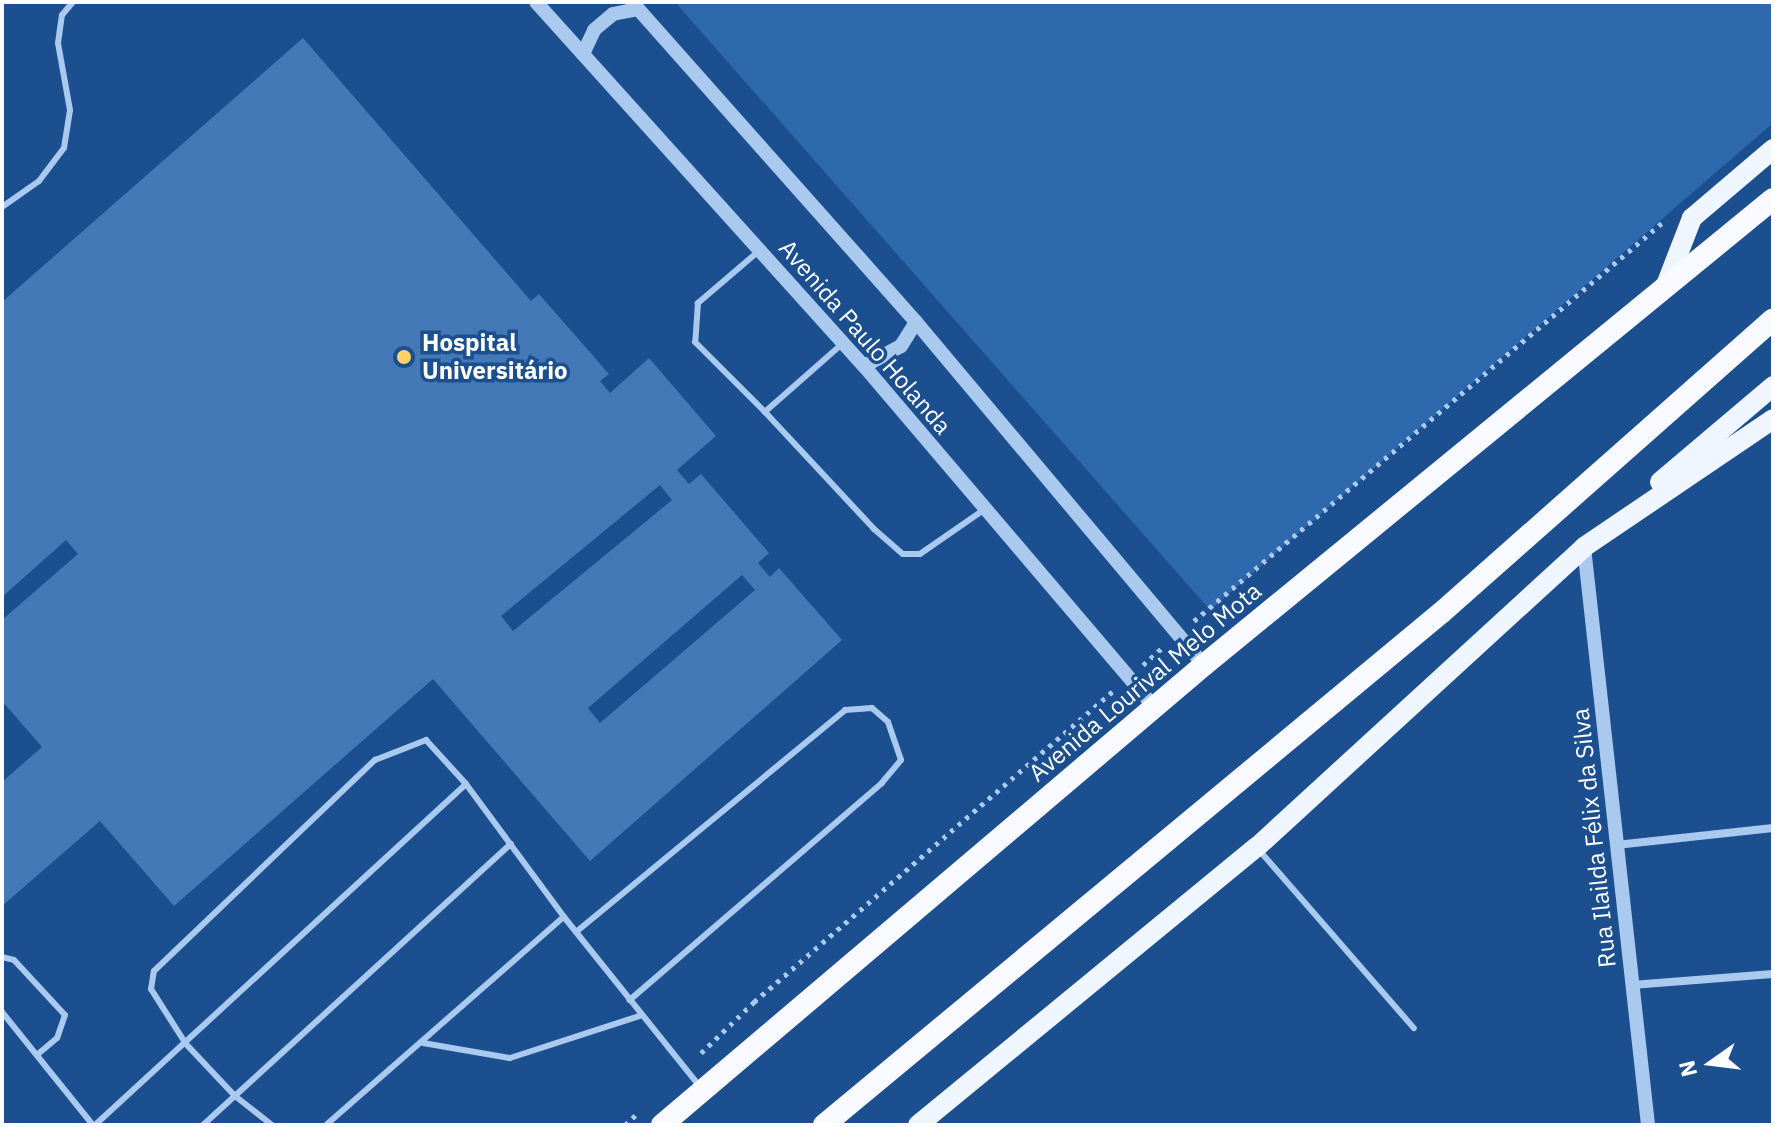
<!DOCTYPE html>
<meta charset="utf-8">
<style>
body{margin:0}
#map{position:relative;width:1775px;height:1127px;overflow:hidden;background:#1b4f8f;font-family:"IBM Plex Sans",sans-serif}
div>[style]{position:absolute}
[style*='--x']{left:calc(var(--x)*1px);top:calc(var(--y)*1px);width:calc(var(--w)*1px);rotate:calc(var(--a)*1deg)}
.green>*{inset:0;background:#2e69ad}
.building>*{inset:0;background:#4478b7}
.path>*{height:5px;margin-top:-2.5px;transform-origin:0;background:repeating-linear-gradient(90deg,#a9c9ee 0 4px,transparent 0 10px)}
.service>*{height:6px;margin:-3px;padding:0 3px;transform-origin:3px;border-radius:3px;background:#a9c9ee}
.minor>*{height:8px;margin:-4px;padding:0 4px;transform-origin:4px;border-radius:4px;background:#a9c9ee}
.tertiary>*{height:14px;margin:-7px;padding:0 7px;transform-origin:7px;border-radius:7px;background:#a9c9ee}
.primary>*{height:20px;margin:-10px;padding:0 10px;transform-origin:10px;border-radius:10px;background:#f0f6ff}
.trunk>*{height:22px;margin:-11px;padding:0 11px;transform-origin:11px;border-radius:11px;background:#f8faff}
.dots>*{width:22px;height:22px;translate:-50% -50%;box-sizing:border-box;border:4px solid #1b4f8f;border-radius:50%}
span{translate:-50% -50%;white-space:nowrap;text-align:center;line-height:1.15;-webkit-text-stroke:7px #1b4f8f;paint-order:stroke}
.street-label{font-size:24px;color:#fff}
.poi-label{font-size:24px;color:#fff;font-weight:700}
.left{translate:0 -50%;text-align:left}
.frame{position:absolute;inset:0;border:4px solid #fff;pointer-events:none}
.north{position:absolute;left:1671px;top:1023px;width:80px;height:80px;-webkit-text-stroke:6px #1b4f8f;paint-order:stroke;rotate:256deg;font-size:22px;font-weight:700;line-height:32px;text-align:center;color:#fff}
.north::after{content:'';display:block;margin:auto;width:28px;height:36px;background:#fff;clip-path:polygon(50% 0,100% 100%,50% 72%,0 100%)}
</style>
<div id="map">
<div class="green">
<i style="clip-path:polygon(675px 2px,1773px 2px,1773px 123px,1210px 610px)"></i>
</div>
<div class="building">
<i style="clip-path:polygon(evenodd,303px 38px,531px 301px,539px 294px,609px 374px,600px 381px,610px 393px,649px 358px,716px 436px,677px 470px,689px 484px,701px 474px,769px 553px,758px 563px,770px 577px,779px 568px,842px 640px,590px 861px,433px 679px,174px 906px,100px 821px,2px 906px,2px 782px,42px 747px,2px 701px,2px 620px,78px 554px,66px 540px,2px 597px,2px 302px,303px 38px,660px 485px,672px 500px,513px 631px,501px 616px,660px 485px,303px 38px,742px 575px,755px 590px,600px 723px,588px 708px,742px 575px)"></i>
</div>
<div class="path">
<i style="--x:1194;--y:621;--w:614;--a:-40.38"></i>
<i style="--x:1143;--y:665;--w:25;--a:-42"></i>
<i style="--x:701;--y:1053;--w:74;--a:-43.9"></i>
<i style="--x:754;--y:1002;--w:476;--a:-40.9"></i>
<i style="--x:625;--y:1125;--w:19;--a:-43"></i>
</div>
<div class="service">
<i style="--x:2;--y:207;--w:45;--a:-35.1"></i>
<i style="--x:39;--y:181;--w:41;--a:-52.9"></i>
<i style="--x:64;--y:148;--w:38;--a:-81"></i>
<i style="--x:70;--y:110;--w:68;--a:-100.2"></i>
<i style="--x:58;--y:43;--w:28;--a:-82"></i>
<i style="--x:62;--y:15;--w:17;--a:-50"></i>
<i style="--x:760;--y:250;--w:82;--a:139.5"></i>
<i style="--x:698;--y:303;--w:39;--a:94"></i>
<i style="--x:695;--y:342;--w:99;--a:45"></i>
<i style="--x:842;--y:344;--w:103;--a:138.6"></i>
<i style="--x:765;--y:412;--w:160;--a:47"></i>
<i style="--x:874;--y:529;--w:38;--a:41"></i>
<i style="--x:903;--y:554;--w:17;--a:0"></i>
<i style="--x:920;--y:554;--w:79;--a:-34.7"></i>
<i style="--x:1259;--y:850;--w:236;--a:49"></i>
<i style="--x:576;--y:932;--w:349;--a:-39.5"></i>
<i style="--x:845;--y:710;--w:27;--a:-4"></i>
<i style="--x:872;--y:708;--w:21;--a:41"></i>
<i style="--x:888;--y:722;--w:40;--a:71.1"></i>
<i style="--x:901;--y:760;--w:30;--a:130"></i>
<i style="--x:882;--y:783;--w:333;--a:139.3"></i>
<i style="--x:2;--y:957;--w:12;--a:14"></i>
<i style="--x:14;--y:960;--w:75;--a:47.2"></i>
<i style="--x:65;--y:1015;--w:24;--a:109"></i>
<i style="--x:57;--y:1038;--w:26;--a:140"></i>
<i style="--x:2;--y:1012;--w:145;--a:51.2"></i>
<i style="--x:423;--y:1043;--w:88;--a:9.8"></i>
<i style="--x:510;--y:1058;--w:139;--a:-18"></i>
<i style="--x:95;--y:1125;--w:504;--a:-42.59"></i>
<i style="--x:203;--y:1125;--w:417;--a:-42.4"></i>
<i style="--x:272;--y:1125;--w:47;--a:-141.9"></i>
<i style="--x:235;--y:1096;--w:71;--a:-133.3"></i>
<i style="--x:186;--y:1044;--w:65;--a:-122.5"></i>
<i style="--x:151;--y:989;--w:18;--a:-81"></i>
<i style="--x:154;--y:971;--w:306;--a:-43.7"></i>
<i style="--x:375;--y:760;--w:55;--a:-21.4"></i>
<i style="--x:426;--y:740;--w:59;--a:47.7"></i>
<i style="--x:466;--y:784;--w:165;--a:53.6"></i>
<i style="--x:564;--y:917;--w:218;--a:51.3"></i>
<i style="--x:326;--y:1125;--w:316;--a:-41.2"></i>
</div>
<div class="minor">
<i style="--x:1616;--y:845;--w:158;--a:-6.2"></i>
<i style="--x:1632;--y:985;--w:141;--a:-4.5"></i>
</div>
<div class="tertiary">
<i style="--x:536;--y:2;--w:490;--a:48"></i>
<i style="--x:864;--y:366;--w:448;--a:49.6"></i>
<i style="--x:632;--y:2;--w:428;--a:48.4"></i>
<i style="--x:916;--y:322;--w:448;--a:50"></i>
<i style="--x:583;--y:54;--w:26;--a:-65"></i>
<i style="--x:594;--y:30;--w:25;--a:-40"></i>
<i style="--x:613;--y:14;--w:25;--a:-11"></i>
<i style="--x:864;--y:366;--w:42;--a:-28.4"></i>
<i style="--x:901;--y:346;--w:28;--a:-58"></i>
<i style="--x:1584;--y:547;--w:582;--a:83.68"></i>
</div>
<div class="primary">
<i style="--x:1666;--y:285;--w:72;--a:-68.8"></i>
<i style="--x:1692;--y:218;--w:106;--a:-40.4"></i>
<i style="--x:1660;--y:482;--w:148;--a:-40.3"></i>
<i style="--x:918;--y:1125;--w:438;--a:-39.4"></i>
<i style="--x:1257;--y:847;--w:444;--a:-42.5"></i>
<i style="--x:1584;--y:547;--w:228;--a:-34.1"></i>
</div>
<div class="trunk">
<i style="--x:662;--y:1125;--w:711;--a:-40.32"></i>
<i style="--x:1204;--y:665;--w:735;--a:-39.32"></i>
<i style="--x:824;--y:1125;--w:802;--a:-39.69"></i>
<i style="--x:1441;--y:613;--w:443;--a:-41.5"></i>
</div>
<div class="dots">
<i style="left:404px;top:357px;background:#ffd166"></i>
</div>
<div class="street-label">
<span style="left:865px;top:337px;rotate:49deg">Avenida Paulo Holanda</span>
<span style="left:1145px;top:682px;rotate:-40deg">Avenida Lourival Melo Mota</span>
<span style="left:1594px;top:838px;rotate:-96deg">Rua Ilailda Félix da Silva</span>
</div>
<div class="poi-label">
<span class="left" style="left:422px;top:357px">Hospital<br>Universitário</span>
</div>
<div class="frame"></div>
<div class="north">N</div>
</div>
